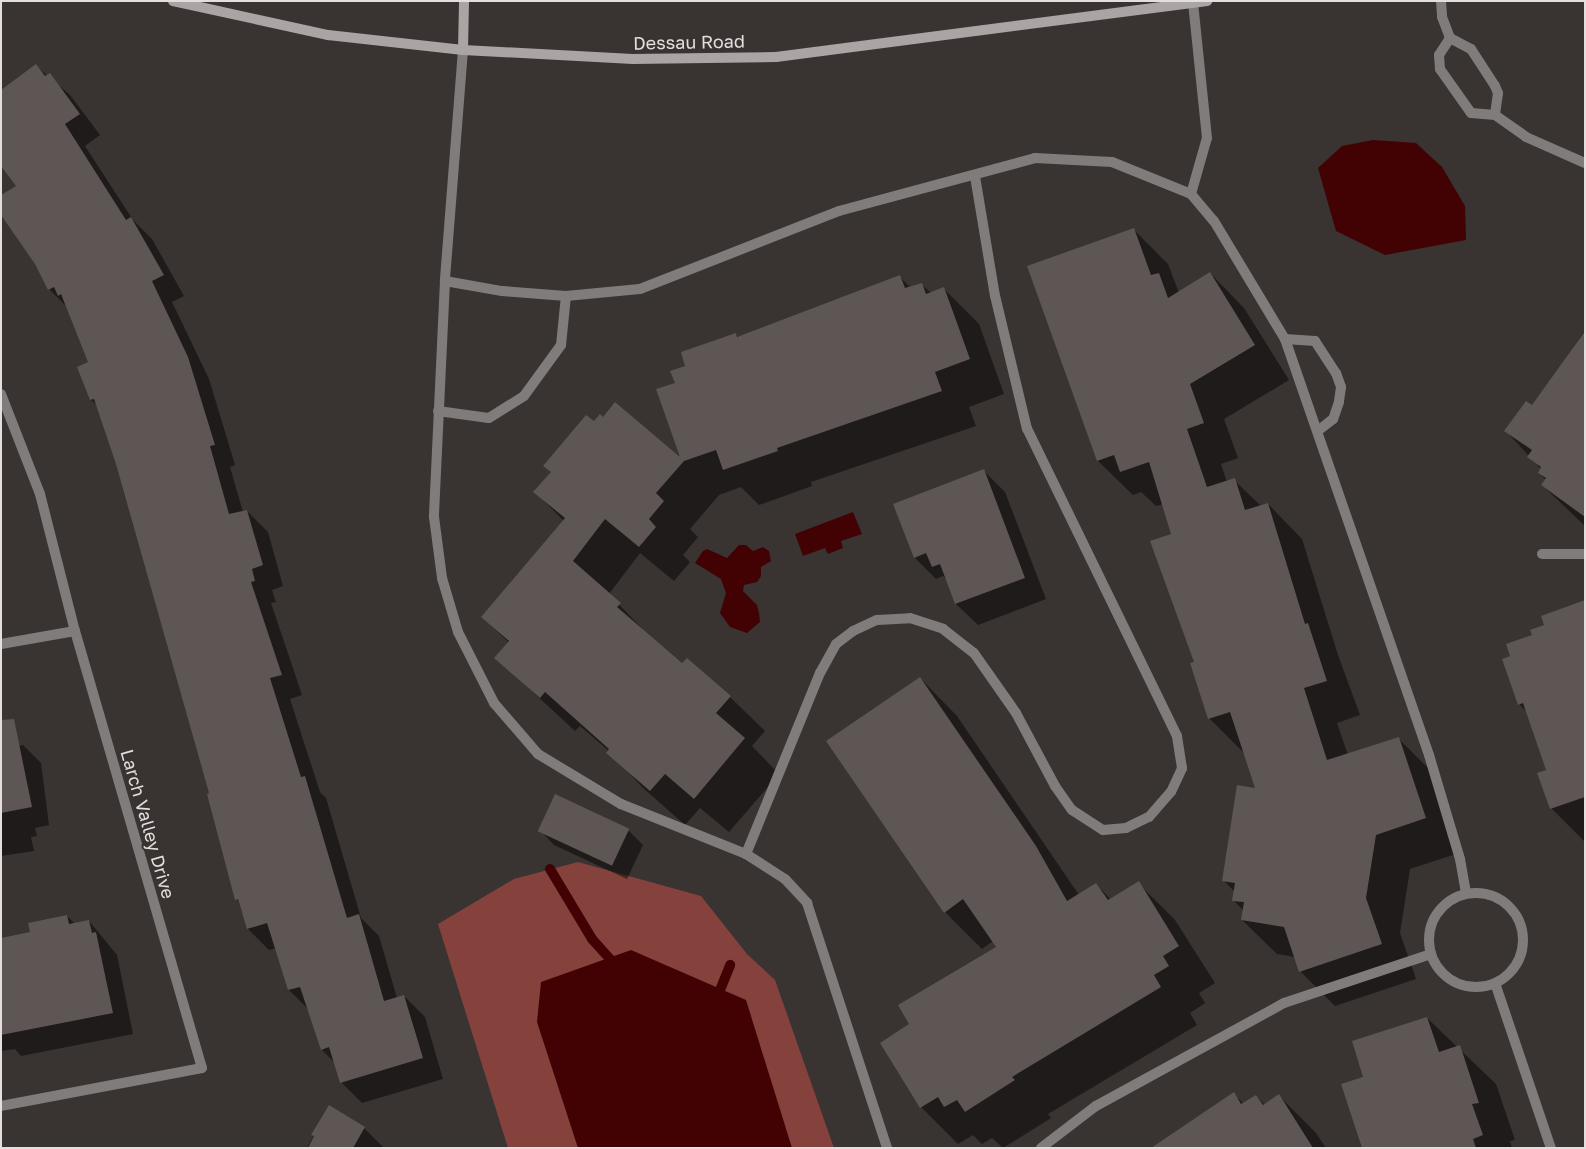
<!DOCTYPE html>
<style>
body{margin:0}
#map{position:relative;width:1586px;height:1149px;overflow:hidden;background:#393332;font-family:"Golos Text",sans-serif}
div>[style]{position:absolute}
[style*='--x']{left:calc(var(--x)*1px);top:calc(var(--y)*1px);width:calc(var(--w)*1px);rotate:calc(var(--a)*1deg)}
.green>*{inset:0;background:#85423c}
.water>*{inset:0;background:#420203}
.shadow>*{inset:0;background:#0007}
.stream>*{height:10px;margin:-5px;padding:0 5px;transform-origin:5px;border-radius:5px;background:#420203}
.building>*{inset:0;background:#5d5655;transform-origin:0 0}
.lane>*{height:10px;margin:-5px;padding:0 5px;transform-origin:5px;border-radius:5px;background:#807c7c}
.lane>.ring{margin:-5px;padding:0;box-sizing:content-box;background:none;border:10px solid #807c7c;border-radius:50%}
.street>*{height:10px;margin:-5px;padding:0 5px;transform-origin:5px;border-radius:5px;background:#807c7c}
.secondary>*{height:10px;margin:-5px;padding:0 5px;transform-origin:5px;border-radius:5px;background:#aaa4a4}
span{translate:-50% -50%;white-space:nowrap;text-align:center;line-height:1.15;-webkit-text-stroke:4px #393332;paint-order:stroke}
.street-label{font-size:18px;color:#e3dfde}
.frame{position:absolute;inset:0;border:2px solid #e3dfde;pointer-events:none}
</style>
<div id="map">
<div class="green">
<i style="clip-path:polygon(578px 862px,701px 896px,747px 954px,775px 980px,834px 1148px,508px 1148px,438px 924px,514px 879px)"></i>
</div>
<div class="water">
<i style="clip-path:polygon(1373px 140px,1416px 143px,1442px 167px,1465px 206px,1466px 240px,1385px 255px,1336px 231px,1318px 168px,1342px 146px)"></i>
<i style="clip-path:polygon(853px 512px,862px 534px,841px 541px,843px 548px,828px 554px,825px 548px,803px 556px,795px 534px)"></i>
<i style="clip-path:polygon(739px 545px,746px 545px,753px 551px,763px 547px,769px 551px,771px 561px,761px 567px,761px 576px,757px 582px,744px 585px,743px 591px,757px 605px,759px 613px,760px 622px,747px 633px,730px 627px,720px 613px,726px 593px,721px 579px,695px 563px,703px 551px,707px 549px,727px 558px)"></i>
<i style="clip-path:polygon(631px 950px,746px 1000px,792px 1148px,578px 1148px,537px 1022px,541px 982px)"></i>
</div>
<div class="shadow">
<i style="clip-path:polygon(36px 66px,70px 95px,100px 135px,85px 146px,133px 220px,152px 239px,184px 296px,172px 302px,209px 379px,235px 465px,230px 467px,243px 512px,247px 511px,268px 532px,283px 586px,272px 590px,276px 602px,271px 603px,302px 695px,290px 699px,320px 792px,326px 798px,361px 918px,379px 936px,397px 998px,404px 996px,425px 1017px,443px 1079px,362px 1103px,341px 1082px,335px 1063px,322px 1050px,309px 1010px,289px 990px,276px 948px,269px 950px,248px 929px,229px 874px,211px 793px,117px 464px,98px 406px,91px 400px,89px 363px,68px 308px,49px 289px,36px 263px,18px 187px)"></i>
<i style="clip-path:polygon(1133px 229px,1168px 264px,1179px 293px,1210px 273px,1244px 308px,1289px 380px,1224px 419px,1238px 458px,1221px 464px,1227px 482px,1234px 480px,1261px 506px,1268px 504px,1302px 539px,1338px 655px,1360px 715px,1337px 723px,1348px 755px,1399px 739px,1433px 773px,1459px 853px,1410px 869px,1400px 933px,1416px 979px,1335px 1006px,1300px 971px,1295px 957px,1277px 954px,1242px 920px,1244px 911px,1233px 900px,1235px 892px,1224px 881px,1257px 789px,1244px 753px,1209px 718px,1195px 662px,1173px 535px,1163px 504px,1156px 506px,1141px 492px,1133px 495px,1098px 461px)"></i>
<i style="clip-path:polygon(900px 277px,911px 288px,921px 284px,931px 293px,944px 289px,979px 324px,1004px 394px,969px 407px,976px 426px,811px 482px,812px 486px,759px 505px,741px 487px,719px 495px,690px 529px,698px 537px,683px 555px,690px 562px,674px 581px,640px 553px,609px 594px,653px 640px,683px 665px,730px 697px,765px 731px,752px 746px,779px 774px,729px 832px,700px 808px,685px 825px,642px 787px,609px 751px,580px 726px,575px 731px,496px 658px,509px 643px,482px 616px,564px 521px,535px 492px,594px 423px,683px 461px,677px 384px,687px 367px,735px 334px,739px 337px)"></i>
<i style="clip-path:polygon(1585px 330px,1585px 526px,1542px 485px,1546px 480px,1539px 473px,1541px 469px,1506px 431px,1532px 407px)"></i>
<i style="clip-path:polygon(984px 471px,1005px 492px,1046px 599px,978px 625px,956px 604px,948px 581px,943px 576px,936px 579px,915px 558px)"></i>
<i style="clip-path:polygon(1585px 601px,1585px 842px,1551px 808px,1547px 771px,1527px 712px,1519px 704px,1512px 656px,1546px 626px)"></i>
<i style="clip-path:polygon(920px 678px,957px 716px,1079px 895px,1096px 884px,1111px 900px,1138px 883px,1175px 920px,1215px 983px,1199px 993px,1205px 1003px,1190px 1013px,1197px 1025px,1048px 1114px,1051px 1118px,1003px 1148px,992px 1138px,982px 1144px,973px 1135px,958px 1144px,921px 1107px,911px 1024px,998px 948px,993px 941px,982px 949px,945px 912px)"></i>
<i style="clip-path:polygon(1px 744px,6px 749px,23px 745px,41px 763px,49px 825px,35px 828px,37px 836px,31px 837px,34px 851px,1px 856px)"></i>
<i style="clip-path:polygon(540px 830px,628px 830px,643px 845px,627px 879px,554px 845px)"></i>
<i style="clip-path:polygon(67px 916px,75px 924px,89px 921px,117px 955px,133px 1034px,21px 1056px,15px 1049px,1px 1051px,1px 939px,31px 933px)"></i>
<i style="clip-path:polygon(1427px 1018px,1496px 1084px,1515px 1140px,1510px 1141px,1512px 1148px,1369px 1148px,1365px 1078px)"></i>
<i style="clip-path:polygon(1234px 1094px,1244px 1104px,1256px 1096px,1265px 1105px,1279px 1096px,1316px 1133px,1326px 1148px,1151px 1148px)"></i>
<i style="clip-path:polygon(329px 1107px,364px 1128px,384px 1148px,307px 1148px)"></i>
</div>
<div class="stream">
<i style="--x:550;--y:869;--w:82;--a:59"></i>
<i style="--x:592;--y:939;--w:39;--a:48"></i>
<i style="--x:716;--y:1000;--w:38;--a:-68"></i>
</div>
<div class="building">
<i style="clip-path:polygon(36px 64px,45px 76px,50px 73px,80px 114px,65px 124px,126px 220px,131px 217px,164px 275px,152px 281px,188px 357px,215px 445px,210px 446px,229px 514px,247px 510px,263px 565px,252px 569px,255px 581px,251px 582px,282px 675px,270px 678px,301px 777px,305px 776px,347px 918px,359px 914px,384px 1001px,404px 995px,423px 1058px,340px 1083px,329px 1047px,321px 1050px,300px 987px,288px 990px,267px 923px,247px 929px,238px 899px,235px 900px,207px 794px,209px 793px,116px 464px,94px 399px,90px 400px,77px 367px,88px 362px,61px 294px,58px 296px,54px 287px,48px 290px,35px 264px,1px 215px,1px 195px,16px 186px,1px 166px,1px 90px)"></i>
<i style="clip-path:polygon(1134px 228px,1151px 275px,1159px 273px,1168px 298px,1210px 272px,1255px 345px,1190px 384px,1204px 423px,1187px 429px,1207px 487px,1235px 478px,1245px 510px,1268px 503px,1305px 624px,1308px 623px,1327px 681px,1304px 688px,1327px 760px,1399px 737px,1426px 818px,1376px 835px,1366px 898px,1382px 944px,1299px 972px,1284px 927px,1241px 920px,1244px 902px,1232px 901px,1235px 883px,1222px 881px,1237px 785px,1255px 788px,1230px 712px,1208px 719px,1190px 663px,1194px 662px,1150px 541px,1171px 534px,1149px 462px,1120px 472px,1114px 455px,1097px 461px,1027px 266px)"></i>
<i style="clip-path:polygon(900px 275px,905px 288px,922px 283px,926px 294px,944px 287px,970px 359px,935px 372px,942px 391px,777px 448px,778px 451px,723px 470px,716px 450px,684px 461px,656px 493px,664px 501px,649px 519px,656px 527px,639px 547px,605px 519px,573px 561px,621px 603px,617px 607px,682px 663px,687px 658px,731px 696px,716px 713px,745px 738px,694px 799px,665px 774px,650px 791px,606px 753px,609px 749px,545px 692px,540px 698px,494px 658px,509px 641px,481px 617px,565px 518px,533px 492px,551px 472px,543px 466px,586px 415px,594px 421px,600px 414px,603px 417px,615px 402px,680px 457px,656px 389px,675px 383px,670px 371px,685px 366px,681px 352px,736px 333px,737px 337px)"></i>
<i style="clip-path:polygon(1585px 331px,1585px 517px,1541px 485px,1546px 478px,1538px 473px,1541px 467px,1527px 457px,1532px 450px,1504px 431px,1526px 401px,1532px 405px)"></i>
<i style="clip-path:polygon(984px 469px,1025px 578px,955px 604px,940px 564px,932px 567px,926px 553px,914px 558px,893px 504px)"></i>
<i style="clip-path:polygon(1585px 600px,1585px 797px,1550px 809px,1537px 773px,1546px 770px,1523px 703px,1518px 705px,1502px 659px,1510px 656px,1506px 644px,1532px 635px,1530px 630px,1544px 625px,1541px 616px)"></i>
<i style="clip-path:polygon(920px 677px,1036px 846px,1067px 901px,1096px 883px,1108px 900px,1139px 881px,1179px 946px,1163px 956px,1169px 966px,1154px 975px,1161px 987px,1012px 1077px,1015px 1080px,965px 1112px,957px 1100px,944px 1107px,938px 1097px,920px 1108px,880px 1043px,909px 1024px,898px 1005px,996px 947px,963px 899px,944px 913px,826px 741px)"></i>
<i style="clip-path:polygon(14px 719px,32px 807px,1px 813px,1px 720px)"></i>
<i style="left:555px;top:794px;width:82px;height:41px;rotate:25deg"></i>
<i style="clip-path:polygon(67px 915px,69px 924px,89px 920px,92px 933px,96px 932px,113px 1013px,1px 1035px,1px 938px,30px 932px,28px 923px)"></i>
<i style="clip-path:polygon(1427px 1017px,1439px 1052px,1460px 1045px,1479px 1103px,1472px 1104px,1483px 1135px,1473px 1139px,1476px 1148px,1362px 1148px,1341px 1084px,1363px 1077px,1352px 1041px)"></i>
<i style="clip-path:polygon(1234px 1092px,1241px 1104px,1256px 1095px,1263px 1105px,1279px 1094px,1313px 1148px,1151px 1148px)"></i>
<i style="clip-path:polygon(329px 1105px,365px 1127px,353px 1148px,308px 1148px,314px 1136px,311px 1135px)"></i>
</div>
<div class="lane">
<i style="--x:1441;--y:1;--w:16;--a:86"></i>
<i style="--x:1442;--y:17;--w:22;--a:69"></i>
<i style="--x:1450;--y:38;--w:24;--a:28"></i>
<i style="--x:1471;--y:49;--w:44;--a:57"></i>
<i style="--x:1495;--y:86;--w:8;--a:67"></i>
<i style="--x:1498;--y:93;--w:22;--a:98"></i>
<i style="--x:1495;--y:115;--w:24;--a:-175"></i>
<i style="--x:1471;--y:113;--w:54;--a:-125.2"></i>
<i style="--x:1440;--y:69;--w:14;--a:-94"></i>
<i style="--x:1439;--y:55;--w:20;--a:-57"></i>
<i style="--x:463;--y:50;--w:232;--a:94.5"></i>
<i style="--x:445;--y:281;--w:236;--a:92.7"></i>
<i style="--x:434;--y:517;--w:62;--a:82.5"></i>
<i style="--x:442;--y:578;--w:56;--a:73.5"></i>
<i style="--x:458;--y:632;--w:80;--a:63.1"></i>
<i style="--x:494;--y:703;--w:67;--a:49.2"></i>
<i style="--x:538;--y:754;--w:97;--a:31.1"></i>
<i style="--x:621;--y:804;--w:135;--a:21.8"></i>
<i style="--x:746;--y:854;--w:46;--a:32.7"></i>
<i style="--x:785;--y:879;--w:33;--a:47"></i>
<i style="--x:807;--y:903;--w:258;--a:71.9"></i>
<i style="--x:1495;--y:115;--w:38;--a:35"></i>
<i style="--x:1526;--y:137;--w:64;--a:23.8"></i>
<i style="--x:1191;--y:194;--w:58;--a:-74.1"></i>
<i style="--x:1207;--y:138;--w:136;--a:-95.9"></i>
<i style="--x:445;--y:281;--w:58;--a:10"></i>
<i style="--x:502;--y:291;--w:64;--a:4.5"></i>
<i style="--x:566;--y:296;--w:74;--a:-5.4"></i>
<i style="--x:640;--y:289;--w:214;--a:-21.4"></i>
<i style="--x:839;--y:211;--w:203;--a:-15.1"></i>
<i style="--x:1035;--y:158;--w:77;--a:3"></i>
<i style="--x:1112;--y:162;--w:85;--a:22.1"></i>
<i style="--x:1191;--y:194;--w:35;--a:50"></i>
<i style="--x:1214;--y:221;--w:138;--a:59"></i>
<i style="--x:1285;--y:339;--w:440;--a:70.9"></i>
<i style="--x:1429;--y:755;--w:109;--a:73.4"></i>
<i style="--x:1460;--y:859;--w:35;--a:80"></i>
<i style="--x:1285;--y:339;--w:30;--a:4"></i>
<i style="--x:1315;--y:341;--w:38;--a:57"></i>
<i style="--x:1336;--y:373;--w:15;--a:70"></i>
<i style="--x:1341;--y:387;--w:15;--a:98"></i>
<i style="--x:1339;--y:402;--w:18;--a:109"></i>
<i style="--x:1333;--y:419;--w:18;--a:142"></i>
<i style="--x:438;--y:411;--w:51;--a:7.8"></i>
<i style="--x:489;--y:418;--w:41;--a:-32.2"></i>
<i style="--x:524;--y:396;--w:63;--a:-54"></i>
<i style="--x:561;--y:345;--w:49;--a:-84.2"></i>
<i style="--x:1542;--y:554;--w:43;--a:0"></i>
<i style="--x:746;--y:854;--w:196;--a:-67.8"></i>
<i style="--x:820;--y:673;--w:33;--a:-61"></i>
<i style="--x:836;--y:644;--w:21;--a:-37"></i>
<i style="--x:853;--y:631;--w:26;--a:-25"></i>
<i style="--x:877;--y:620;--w:33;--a:-3"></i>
<i style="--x:910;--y:618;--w:35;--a:18"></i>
<i style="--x:943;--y:629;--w:39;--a:38"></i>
<i style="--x:974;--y:653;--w:73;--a:55"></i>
<i style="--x:1016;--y:713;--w:83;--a:61.9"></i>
<i style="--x:1055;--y:786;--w:29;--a:55"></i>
<i style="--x:1072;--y:810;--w:37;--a:33"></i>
<i style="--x:1103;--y:830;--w:23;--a:-5"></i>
<i style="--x:1126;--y:828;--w:25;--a:-26"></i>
<i style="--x:1149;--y:817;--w:33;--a:-49"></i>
<i style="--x:1171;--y:792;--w:26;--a:-65"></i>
<i style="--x:1182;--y:768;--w:32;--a:-99"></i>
<i style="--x:1177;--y:736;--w:342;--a:-116"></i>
<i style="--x:1027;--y:429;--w:137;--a:-103.5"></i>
<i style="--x:995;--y:296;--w:122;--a:-99.5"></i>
<i class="ring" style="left:1429px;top:893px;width:84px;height:84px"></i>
<i style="--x:1495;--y:983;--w:174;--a:71.3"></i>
<i style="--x:1041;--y:1148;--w:69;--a:-37.4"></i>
<i style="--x:1096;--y:1106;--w:214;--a:-28.7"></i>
<i style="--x:1284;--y:1003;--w:155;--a:-18.4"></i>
</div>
<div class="street">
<i style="--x:1;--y:394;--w:107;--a:68.7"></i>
<i style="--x:40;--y:494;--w:141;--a:75.7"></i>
<i style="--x:75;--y:631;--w:455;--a:73.8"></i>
<i style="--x:202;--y:1068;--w:205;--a:169.3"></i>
<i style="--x:1;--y:644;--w:75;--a:-10"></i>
</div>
<div class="secondary">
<i style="--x:173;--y:1;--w:159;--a:12.4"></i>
<i style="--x:328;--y:35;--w:136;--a:6.3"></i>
<i style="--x:463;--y:50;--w:170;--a:3"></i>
<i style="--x:633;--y:59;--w:143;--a:-0.8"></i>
<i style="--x:776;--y:57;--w:435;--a:-7.4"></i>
<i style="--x:463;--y:50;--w:49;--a:-88.8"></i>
</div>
<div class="street-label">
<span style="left:689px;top:42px;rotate:-1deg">Dessau Road</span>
<span style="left:148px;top:824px;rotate:74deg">Larch Valley Drive</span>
</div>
<div class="frame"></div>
</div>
